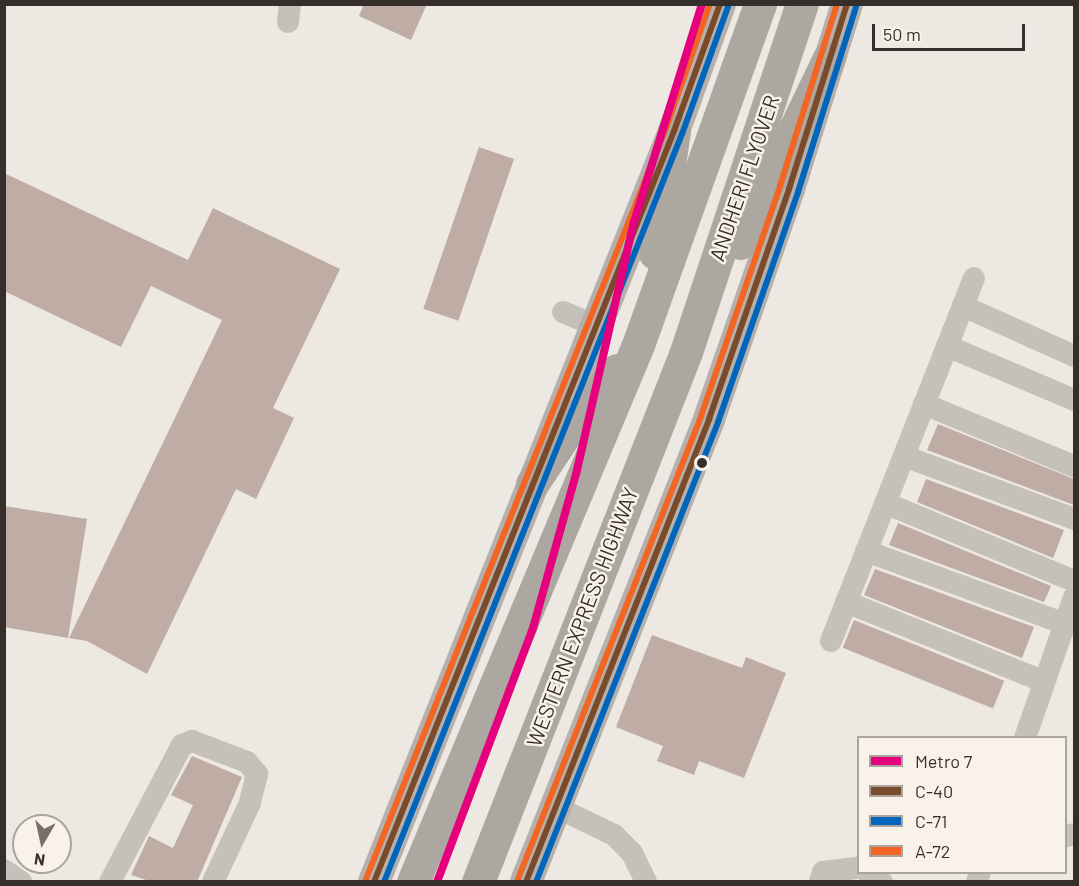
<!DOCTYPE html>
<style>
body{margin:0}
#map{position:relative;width:1079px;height:886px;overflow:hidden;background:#ede8e2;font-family:Barlow,sans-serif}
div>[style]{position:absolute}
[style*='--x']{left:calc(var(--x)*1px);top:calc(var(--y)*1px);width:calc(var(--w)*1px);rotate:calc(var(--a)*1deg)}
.building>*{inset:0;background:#bfada5;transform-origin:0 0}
.street>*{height:22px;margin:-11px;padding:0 11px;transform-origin:11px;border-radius:11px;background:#c6c0bb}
.secondary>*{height:32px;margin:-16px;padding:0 16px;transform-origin:16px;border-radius:16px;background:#b6b0ac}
.highway>*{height:33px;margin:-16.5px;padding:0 16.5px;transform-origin:16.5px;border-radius:16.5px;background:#aca7a1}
.bus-1>*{height:6px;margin:-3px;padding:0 3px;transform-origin:3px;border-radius:3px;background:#7a4b2a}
.bus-2>*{height:6px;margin:-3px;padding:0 3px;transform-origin:3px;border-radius:3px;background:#0065bd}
.bus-3>*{height:6px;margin:-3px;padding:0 3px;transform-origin:3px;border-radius:3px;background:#f26522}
.metro-1>*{height:8px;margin:-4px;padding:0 4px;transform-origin:4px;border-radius:4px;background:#e5007d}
.dots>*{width:16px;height:16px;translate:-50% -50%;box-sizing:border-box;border:3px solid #f9f2eb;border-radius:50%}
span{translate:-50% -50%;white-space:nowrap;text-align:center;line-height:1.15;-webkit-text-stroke:5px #f9f2eb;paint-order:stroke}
.street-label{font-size:21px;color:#362e2a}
.frame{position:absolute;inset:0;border:6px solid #362e2a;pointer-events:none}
.legend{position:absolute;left:857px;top:736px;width:210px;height:138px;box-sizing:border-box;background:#f9f2eb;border:2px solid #aba49e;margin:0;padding:8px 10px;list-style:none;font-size:18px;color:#362e2a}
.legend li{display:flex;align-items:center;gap:12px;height:30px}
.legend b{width:30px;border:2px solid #aba49e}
.north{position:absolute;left:12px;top:814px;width:60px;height:60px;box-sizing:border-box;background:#f9f2eb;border:2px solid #aba49e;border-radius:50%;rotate:189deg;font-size:16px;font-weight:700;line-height:24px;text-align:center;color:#362e2a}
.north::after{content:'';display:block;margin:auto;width:21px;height:27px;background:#766f6a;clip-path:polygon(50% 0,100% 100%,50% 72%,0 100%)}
.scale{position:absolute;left:872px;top:24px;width:153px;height:27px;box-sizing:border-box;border:3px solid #362e2a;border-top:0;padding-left:8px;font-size:18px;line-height:21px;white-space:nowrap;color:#362e2a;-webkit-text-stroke:4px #f9f2eb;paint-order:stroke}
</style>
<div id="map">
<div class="building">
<i style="clip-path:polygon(364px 4px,427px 4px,411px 40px,359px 16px)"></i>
<i style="left:479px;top:147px;width:37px;height:171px;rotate:19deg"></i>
<i style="clip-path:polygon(4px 173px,188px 260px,213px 208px,340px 269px,273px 408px,294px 418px,256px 499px,236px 489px,147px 674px,87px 641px,69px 638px,222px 320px,151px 286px,121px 347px,4px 291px)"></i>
<i style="clip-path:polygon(938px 424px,1074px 479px,1074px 505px,927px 450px)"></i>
<i style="clip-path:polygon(926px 479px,1064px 530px,1053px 558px,917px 502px)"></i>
<i style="clip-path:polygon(4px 506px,87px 519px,68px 638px,4px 627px)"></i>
<i style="clip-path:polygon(898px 523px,1051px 586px,1044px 602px,889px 545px)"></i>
<i style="clip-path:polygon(875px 569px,1034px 627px,1022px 658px,864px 595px)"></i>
<i style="left:854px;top:620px;width:162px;height:30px;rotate:22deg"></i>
<i style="clip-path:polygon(652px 635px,742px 668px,746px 657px,786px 673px,744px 778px,699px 761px,694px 775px,657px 761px,663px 746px,616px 727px)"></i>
<i style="clip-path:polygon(192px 756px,242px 777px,197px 882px,152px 882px,131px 875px,149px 836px,173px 848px,193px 805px,171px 795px)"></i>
</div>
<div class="street">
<i style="--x:288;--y:22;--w:18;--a:-84"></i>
<i style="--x:963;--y:306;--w:122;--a:24.2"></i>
<i style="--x:563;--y:312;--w:34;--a:23"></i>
<i style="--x:947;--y:346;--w:138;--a:23"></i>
<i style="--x:924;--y:404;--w:162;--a:22.5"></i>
<i style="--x:904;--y:456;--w:181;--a:20.3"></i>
<i style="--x:885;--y:503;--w:204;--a:22.4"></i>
<i style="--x:866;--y:551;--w:212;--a:20.1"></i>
<i style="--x:846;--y:602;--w:212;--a:21.9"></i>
<i style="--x:831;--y:641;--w:390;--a:-68.5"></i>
<i style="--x:1025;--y:738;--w:149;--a:-70.8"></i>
<i style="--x:554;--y:806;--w:67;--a:25.8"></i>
<i style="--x:614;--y:835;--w:25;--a:45"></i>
<i style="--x:632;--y:853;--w:32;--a:64"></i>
<i style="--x:1066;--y:836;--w:8;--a:-14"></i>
<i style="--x:4;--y:870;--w:21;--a:35"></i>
<i style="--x:867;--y:872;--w:18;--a:34"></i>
<i style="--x:110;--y:882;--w:155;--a:-62.3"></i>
<i style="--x:182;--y:745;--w:11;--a:-22"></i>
<i style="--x:192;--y:741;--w:59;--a:20.9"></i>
<i style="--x:247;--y:762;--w:16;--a:50"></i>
<i style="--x:257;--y:774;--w:30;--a:104"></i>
<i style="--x:250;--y:803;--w:87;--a:115.1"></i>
<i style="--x:820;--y:882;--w:10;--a:-73"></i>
<i style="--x:823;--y:872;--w:35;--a:-7"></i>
<i style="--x:977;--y:882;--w:10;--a:-73"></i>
</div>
<div class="secondary">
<i style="--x:374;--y:882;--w:809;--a:-68.22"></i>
<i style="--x:674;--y:131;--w:135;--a:-70.1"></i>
<i style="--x:526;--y:882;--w:498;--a:-68.4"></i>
<i style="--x:709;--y:419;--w:244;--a:-70.8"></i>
<i style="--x:789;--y:189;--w:194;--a:-72.6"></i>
</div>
<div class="highway">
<i style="--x:740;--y:243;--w:205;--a:-64.3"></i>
<i style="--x:655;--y:253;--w:123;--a:-81.1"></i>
<i style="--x:532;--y:484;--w:72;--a:-56.3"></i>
<i style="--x:572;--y:424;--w:70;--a:-50.2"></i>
<i style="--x:413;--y:882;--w:582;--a:-67.27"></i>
<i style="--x:638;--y:345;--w:362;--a:-70.3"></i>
<i style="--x:478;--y:882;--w:569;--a:-68.57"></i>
<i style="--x:686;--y:352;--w:367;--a:-71.6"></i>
</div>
<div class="bus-1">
<i style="--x:374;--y:882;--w:809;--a:-68.22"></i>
<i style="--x:674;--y:131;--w:135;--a:-70.1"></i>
<i style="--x:526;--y:882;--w:498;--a:-68.4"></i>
<i style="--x:709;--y:419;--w:244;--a:-70.8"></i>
<i style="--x:789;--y:189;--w:194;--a:-72.6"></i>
</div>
<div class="bus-2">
<i style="--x:384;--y:882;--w:805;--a:-68.28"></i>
<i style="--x:682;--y:134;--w:135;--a:-70.1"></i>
<i style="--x:536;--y:882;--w:495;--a:-68.4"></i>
<i style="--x:718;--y:422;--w:244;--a:-70.8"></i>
<i style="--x:798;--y:192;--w:194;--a:-72.6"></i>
</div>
<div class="bus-3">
<i style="--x:366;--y:879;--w:809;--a:-68.22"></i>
<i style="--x:666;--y:128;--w:132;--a:-70.5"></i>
<i style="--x:518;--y:879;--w:498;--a:-68.4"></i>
<i style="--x:701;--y:416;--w:243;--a:-71"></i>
<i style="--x:780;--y:186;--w:191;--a:-72.6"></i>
</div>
<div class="metro-1">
<i style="--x:437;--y:882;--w:272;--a:-69.3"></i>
<i style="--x:533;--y:628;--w:164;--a:-74.4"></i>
<i style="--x:577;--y:470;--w:254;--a:-77.1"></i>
<i style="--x:634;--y:222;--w:228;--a:-72.7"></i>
</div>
<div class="dots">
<i style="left:702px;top:463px;background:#362e2a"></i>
</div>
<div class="street-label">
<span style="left:744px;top:178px;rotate:-71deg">ANDHERI FLYOVER</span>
<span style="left:582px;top:617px;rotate:-69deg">WESTERN EXPRESS HIGHWAY</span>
</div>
<div class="frame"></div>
<ul class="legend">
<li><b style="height:8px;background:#e5007d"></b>Metro 7</li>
<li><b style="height:8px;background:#7a4b2a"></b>C-40</li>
<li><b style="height:8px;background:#0065bd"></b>C-71</li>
<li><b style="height:8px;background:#f26522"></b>A-72</li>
</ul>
<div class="north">N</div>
<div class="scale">50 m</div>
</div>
